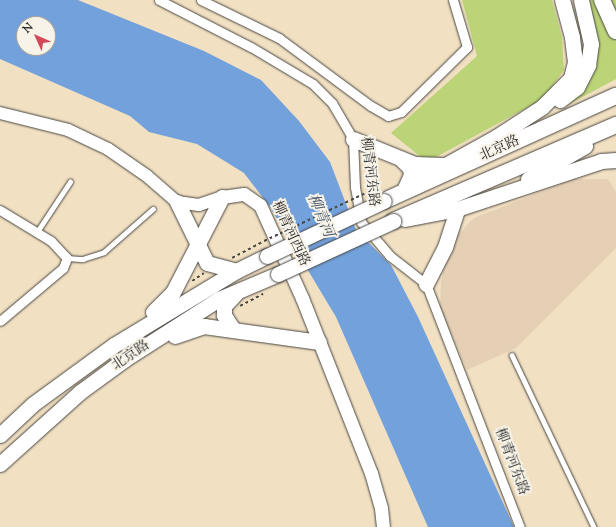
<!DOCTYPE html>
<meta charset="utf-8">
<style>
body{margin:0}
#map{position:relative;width:616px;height:527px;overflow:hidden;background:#f1e0c2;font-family:"Sorts Mill Goudy","Noto Serif SC",serif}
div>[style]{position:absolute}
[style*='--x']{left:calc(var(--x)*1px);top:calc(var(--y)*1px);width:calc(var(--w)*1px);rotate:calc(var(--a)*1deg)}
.built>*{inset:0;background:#e6d0b5}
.green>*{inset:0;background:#bcd478}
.water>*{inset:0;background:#73a1dc}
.path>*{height:1.5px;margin-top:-0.75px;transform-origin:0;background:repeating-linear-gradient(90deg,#494642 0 3px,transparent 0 6px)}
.roads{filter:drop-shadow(0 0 1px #494642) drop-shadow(0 0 1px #494642)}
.service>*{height:4.5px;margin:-2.25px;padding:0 2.25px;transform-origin:2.25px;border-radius:2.25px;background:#fff}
.minor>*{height:9px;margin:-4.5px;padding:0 4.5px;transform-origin:4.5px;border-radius:4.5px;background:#fff}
.tertiary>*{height:12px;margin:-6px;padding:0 6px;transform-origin:6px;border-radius:6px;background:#fff}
.secondary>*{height:13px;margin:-6.5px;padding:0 6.5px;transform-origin:6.5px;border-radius:6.5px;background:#fff}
.primary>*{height:15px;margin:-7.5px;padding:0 7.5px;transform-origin:7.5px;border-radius:7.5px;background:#fff}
.trunk>*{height:16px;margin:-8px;padding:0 8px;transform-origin:8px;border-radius:8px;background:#fff}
.path-bridge>*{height:1.5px;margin-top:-0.75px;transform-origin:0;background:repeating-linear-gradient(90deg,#494642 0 3px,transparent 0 6px)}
.bridges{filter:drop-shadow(0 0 1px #494642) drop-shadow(0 0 1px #494642)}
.primary-bridge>*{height:15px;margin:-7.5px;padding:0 7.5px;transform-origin:7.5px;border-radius:7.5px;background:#fff}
span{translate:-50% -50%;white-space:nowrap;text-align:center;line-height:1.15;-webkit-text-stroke:4px #f7f3e8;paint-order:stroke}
.street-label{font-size:14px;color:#2b2b2b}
.water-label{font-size:15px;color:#445469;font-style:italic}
.north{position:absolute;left:16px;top:16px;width:40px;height:40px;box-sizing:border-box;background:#f7f3e8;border:1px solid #a5a39c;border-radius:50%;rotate:315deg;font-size:11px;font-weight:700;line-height:16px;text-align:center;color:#2b2b2b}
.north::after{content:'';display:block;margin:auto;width:14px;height:18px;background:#d1495b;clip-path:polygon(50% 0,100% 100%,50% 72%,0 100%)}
</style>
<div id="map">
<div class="built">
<i style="clip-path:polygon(573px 179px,608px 179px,616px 192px,616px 248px,516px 348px,467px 370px,440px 307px,441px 283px,448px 245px,474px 218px)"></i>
</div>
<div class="green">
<i style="clip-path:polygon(462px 0,552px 0,562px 37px,564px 70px,543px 99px,427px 162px,391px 133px,477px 56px)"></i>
<i style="clip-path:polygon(575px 0,616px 0,616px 79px,566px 106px,585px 37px)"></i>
</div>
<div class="water">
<i style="clip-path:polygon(evenodd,0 0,78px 0,204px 51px,261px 80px,299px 121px,330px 162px,356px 230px,391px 265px,418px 317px,514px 527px,428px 527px,336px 317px,270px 207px,244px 173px,197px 144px,149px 132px,130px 116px,0 59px,0 0,24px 24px,48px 24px,48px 48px,24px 48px,24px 24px)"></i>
</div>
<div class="path">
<i style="--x:232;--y:258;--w:36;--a:-28"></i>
<i style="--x:192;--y:281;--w:14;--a:-34"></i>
<i style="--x:240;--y:306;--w:26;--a:-28"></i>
</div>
<div class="roads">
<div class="service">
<i style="--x:37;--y:232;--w:60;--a:-56.6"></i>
<i style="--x:67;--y:258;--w:16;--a:4"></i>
<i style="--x:83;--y:259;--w:22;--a:-18"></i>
<i style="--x:104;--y:252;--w:65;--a:-41.3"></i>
<i style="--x:512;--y:355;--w:191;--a:64.5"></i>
</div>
<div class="minor">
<i style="--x:159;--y:0;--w:103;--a:27.1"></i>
<i style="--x:251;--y:47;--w:72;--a:30.8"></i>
<i style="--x:313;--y:84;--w:27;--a:45"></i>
<i style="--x:332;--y:103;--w:42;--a:59.7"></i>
<i style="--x:353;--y:139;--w:48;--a:87.6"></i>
<i style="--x:355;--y:187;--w:36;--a:80"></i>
<i style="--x:361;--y:222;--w:45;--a:49.5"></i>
<i style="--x:390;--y:256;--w:46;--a:37.9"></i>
<i style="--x:426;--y:284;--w:261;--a:68.9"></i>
<i style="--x:201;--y:0;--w:87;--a:26"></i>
<i style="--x:279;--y:38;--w:114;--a:36.5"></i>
<i style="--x:371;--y:106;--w:20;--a:30"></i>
<i style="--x:388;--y:116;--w:14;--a:-17"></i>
<i style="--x:401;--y:112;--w:93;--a:-44.6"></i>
<i style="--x:467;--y:47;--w:49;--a:-106.6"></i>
<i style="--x:0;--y:210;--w:60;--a:31.3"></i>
<i style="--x:51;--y:241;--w:23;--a:47"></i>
<i style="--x:67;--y:258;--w:11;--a:112"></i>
<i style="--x:63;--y:268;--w:82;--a:139.9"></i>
</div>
<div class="tertiary">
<i style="--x:0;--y:113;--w:70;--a:14"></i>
<i style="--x:68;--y:130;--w:44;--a:25.4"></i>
<i style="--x:108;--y:149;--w:47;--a:34.7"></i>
<i style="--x:147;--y:176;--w:40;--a:41"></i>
<i style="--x:177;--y:202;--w:22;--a:8"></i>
<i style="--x:199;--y:205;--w:24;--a:-19"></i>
</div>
<div class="secondary">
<i style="--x:222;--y:197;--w:22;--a:-8"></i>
<i style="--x:244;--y:194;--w:19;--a:35"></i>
<i style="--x:260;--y:205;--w:102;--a:65.7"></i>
<i style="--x:302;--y:298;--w:188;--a:68.5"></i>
<i style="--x:371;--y:473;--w:36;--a:74"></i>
<i style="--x:381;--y:508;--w:19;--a:84"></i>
</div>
<div class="primary">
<i style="--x:560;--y:100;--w:21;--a:-37"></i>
<i style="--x:577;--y:87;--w:25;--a:-63"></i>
<i style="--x:588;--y:65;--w:21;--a:-82"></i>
<i style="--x:591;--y:44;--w:45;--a:-102.8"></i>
<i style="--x:353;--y:139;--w:67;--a:22"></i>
<i style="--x:415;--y:164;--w:28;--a:2"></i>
<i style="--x:401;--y:159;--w:13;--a:45"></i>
<i style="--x:410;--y:168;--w:7;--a:82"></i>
<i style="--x:411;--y:175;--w:14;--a:115"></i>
<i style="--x:422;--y:178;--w:85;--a:-29"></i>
<i style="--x:496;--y:137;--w:55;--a:-33.1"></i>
<i style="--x:542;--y:107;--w:41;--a:-45"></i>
<i style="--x:571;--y:78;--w:16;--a:-76"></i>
<i style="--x:575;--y:62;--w:25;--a:-97"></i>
<i style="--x:572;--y:37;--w:38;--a:-105"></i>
<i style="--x:528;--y:179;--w:66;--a:-30.1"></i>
<i style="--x:177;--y:202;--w:68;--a:63.8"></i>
<i style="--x:207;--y:263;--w:30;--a:15"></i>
<i style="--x:405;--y:219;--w:53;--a:-10.9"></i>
<i style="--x:457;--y:209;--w:152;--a:-18.4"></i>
<i style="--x:601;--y:161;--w:15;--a:-4"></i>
<i style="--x:426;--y:284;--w:42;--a:-62.8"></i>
<i style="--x:445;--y:247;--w:40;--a:-72"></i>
<i style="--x:153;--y:312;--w:28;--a:-45"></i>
<i style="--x:173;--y:292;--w:107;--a:-62.7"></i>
<i style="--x:233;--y:329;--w:17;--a:-123"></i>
<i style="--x:224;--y:315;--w:9;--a:-90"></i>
<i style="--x:224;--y:306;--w:18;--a:-47"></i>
<i style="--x:175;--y:336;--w:31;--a:-19"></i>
<i style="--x:204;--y:326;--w:116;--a:7.9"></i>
<i style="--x:0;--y:435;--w:45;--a:-43.2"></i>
<i style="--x:33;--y:404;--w:100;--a:-36.1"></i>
<i style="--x:114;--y:345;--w:143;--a:-31.2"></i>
<i style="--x:236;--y:271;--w:34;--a:-26"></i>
<i style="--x:0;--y:464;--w:108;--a:-42"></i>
<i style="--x:80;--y:392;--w:56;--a:-36.3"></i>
<i style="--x:125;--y:359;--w:112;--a:-32.6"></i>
<i style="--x:219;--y:299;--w:64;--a:-23"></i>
</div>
<div class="trunk">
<i style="--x:602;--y:0;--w:34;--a:66"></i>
<i style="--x:384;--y:201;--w:255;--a:-24.4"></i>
<i style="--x:393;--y:221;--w:243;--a:-23.3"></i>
</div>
</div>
<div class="path-bridge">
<i style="--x:264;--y:241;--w:122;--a:-25.3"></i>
</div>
<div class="bridges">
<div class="primary-bridge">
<i style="--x:267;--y:256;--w:129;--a:-25.2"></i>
<i style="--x:278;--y:274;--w:127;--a:-24.7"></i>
</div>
</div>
<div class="street-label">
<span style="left:500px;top:149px;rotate:-24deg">北京路</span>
<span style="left:369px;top:172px;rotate:83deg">柳青河东路</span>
<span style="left:290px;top:234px;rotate:65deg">柳青河西路</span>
<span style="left:131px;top:356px;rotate:-34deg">北京路</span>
<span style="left:511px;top:462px;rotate:69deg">柳青河东路</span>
</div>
<div class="water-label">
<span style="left:320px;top:216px;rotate:67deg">柳青河</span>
</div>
<div class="north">N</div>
</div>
